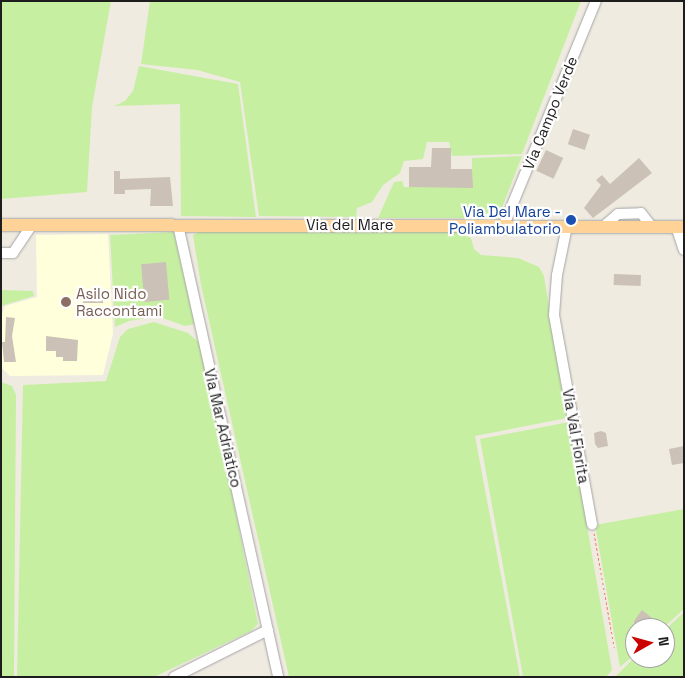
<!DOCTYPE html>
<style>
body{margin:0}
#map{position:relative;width:685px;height:678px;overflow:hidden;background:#efebe1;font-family:"Space Grotesk",sans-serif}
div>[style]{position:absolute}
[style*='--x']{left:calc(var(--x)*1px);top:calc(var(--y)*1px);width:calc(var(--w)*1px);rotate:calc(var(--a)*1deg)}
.education>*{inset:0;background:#ffffdb}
.grass>*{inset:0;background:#c7efa2}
.building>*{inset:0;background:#cbc1b7;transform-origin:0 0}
.path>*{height:1px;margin-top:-0.5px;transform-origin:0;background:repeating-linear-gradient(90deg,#ff7463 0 2.5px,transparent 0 5px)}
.roads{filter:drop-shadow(0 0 1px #a4a4a4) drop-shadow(0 0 1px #a4a4a4)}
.minor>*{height:10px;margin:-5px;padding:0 5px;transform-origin:5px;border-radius:5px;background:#fff}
.major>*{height:12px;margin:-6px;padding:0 6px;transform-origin:6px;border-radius:6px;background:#ffd397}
.dots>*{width:14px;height:14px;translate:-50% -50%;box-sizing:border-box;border:2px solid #fff;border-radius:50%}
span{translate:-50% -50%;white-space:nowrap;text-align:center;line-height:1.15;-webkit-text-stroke:4.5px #fff;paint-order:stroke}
.street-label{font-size:15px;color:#1d1d1d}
.transit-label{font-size:15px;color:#164399}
.right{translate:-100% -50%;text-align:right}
.education-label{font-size:15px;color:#785e54}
.left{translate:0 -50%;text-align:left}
.frame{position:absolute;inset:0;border:2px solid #1d1d1d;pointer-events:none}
.north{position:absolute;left:625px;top:618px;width:50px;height:50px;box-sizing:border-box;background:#fff;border:1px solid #a5a5a5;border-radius:50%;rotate:83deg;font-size:14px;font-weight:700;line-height:20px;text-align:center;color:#1d1d1d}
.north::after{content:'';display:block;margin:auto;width:18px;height:22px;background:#ca0200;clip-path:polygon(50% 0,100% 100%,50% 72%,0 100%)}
</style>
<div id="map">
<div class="education">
<i style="clip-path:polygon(108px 234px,113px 334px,103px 375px,10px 376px,1px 367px,1px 316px,5px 306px,37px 297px,36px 235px)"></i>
</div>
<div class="grass">
<i style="clip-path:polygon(1px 1px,111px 1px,92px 107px,87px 192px,1px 199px)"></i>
<i style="clip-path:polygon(150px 1px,581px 1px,522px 154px,452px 156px,449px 142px,427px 142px,423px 159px,404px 161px,400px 173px,383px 185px,372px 202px,357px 208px,356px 217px,259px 216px,240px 82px,197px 70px,141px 64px)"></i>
<i style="clip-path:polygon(139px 66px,238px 84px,256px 217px,181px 216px,180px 104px,114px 106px,125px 101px,133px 91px)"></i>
<i style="clip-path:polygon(522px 156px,498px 218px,378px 218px,394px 182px,402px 181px,404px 187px,472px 187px,472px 158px)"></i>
<i style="clip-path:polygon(202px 231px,457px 231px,471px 238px,474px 249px,481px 255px,518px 258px,539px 267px,544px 276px,567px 418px,475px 436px,520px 677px,289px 677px,201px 285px,193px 235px)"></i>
<i style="clip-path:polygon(174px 232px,195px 324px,185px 326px,157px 316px,129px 321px,115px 327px,110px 235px)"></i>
<i style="clip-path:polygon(1px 290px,33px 291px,34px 296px,1px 306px)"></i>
<i style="clip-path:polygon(154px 322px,188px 333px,202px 345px,258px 624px,251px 631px,154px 677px,17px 677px,23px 385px,106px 381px,120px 337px,128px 329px)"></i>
<i style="clip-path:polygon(1px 382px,12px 386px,16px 395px,14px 677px,1px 677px)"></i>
<i style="clip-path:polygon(569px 422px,612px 670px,606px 677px,523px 677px,480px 439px)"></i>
<i style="clip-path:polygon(684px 509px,684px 609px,663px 628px,635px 628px,635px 654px,620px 667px,595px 525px)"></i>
<i style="clip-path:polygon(684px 612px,684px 677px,615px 677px,635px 657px,665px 658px,665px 630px)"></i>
</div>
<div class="building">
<i style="left:573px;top:129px;width:18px;height:16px;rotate:19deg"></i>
<i style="clip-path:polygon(432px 148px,451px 148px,451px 169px,472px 169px,473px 188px,409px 187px,409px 167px,431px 167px)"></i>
<i style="left:546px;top:150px;width:19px;height:23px;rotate:25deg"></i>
<i style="clip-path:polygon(639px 158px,652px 173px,593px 218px,584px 208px,601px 185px,596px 180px,602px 175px,610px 184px)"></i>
<i style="clip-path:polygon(114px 171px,120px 171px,120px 179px,170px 177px,173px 206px,150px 206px,151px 189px,125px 190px,125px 194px,114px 194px)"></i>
<i style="left:166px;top:262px;width:38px;height:25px;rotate:85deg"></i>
<i style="left:614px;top:274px;width:27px;height:11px;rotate:2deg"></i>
<i style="left:103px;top:296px;width:7px;height:20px;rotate:90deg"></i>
<i style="clip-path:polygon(6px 317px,15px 318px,12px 336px,16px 362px,4px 362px,2px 342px,5px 342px)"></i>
<i style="clip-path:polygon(46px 336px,78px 340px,77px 361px,63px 361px,63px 357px,56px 357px,56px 351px,46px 351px)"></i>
<i style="clip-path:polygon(601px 431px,606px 433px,608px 446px,598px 448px,595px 444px,594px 433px)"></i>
<i style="clip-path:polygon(684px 446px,684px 463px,672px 465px,669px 449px)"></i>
<i style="clip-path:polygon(642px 610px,652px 618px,654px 625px,635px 628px,634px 621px)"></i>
</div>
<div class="path">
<i style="--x:594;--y:533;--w:116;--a:80"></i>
</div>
<div class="roads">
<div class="minor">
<i style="--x:178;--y:225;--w:463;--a:77.5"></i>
<i style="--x:504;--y:225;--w:242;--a:-67.7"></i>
<i style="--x:567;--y:226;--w:50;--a:101.5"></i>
<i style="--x:557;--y:275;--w:40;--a:94.3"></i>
<i style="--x:554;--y:315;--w:213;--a:79.7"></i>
<i style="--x:604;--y:226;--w:18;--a:-41"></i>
<i style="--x:618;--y:214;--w:23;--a:-2"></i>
<i style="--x:641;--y:213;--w:16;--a:52"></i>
<i style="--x:676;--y:226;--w:25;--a:72"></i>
<i style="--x:1;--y:253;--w:12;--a:0"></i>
<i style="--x:13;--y:253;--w:34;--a:-56"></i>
<i style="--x:174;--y:677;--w:105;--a:-26.6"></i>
</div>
<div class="major">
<i style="--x:1;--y:225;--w:683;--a:0.17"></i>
</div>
</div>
<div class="dots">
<i style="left:571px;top:220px;background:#1a4fb4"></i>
<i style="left:66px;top:302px;background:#8d6e63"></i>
</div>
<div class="street-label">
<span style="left:550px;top:113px;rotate:-68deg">Via Campo Verde</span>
<span style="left:350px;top:225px">Via del Mare</span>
<span style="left:223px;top:428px;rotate:77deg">Via Mar Adriatico</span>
<span style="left:576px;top:436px;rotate:80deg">Via Val Fiorita</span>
</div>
<div class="transit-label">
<span class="right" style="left:561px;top:220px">Via Del Mare -<br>Poliambulatorio</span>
</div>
<div class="education-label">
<span class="left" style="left:76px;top:302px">Asilo Nido<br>Raccontami</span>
</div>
<div class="frame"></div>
<div class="north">N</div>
</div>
